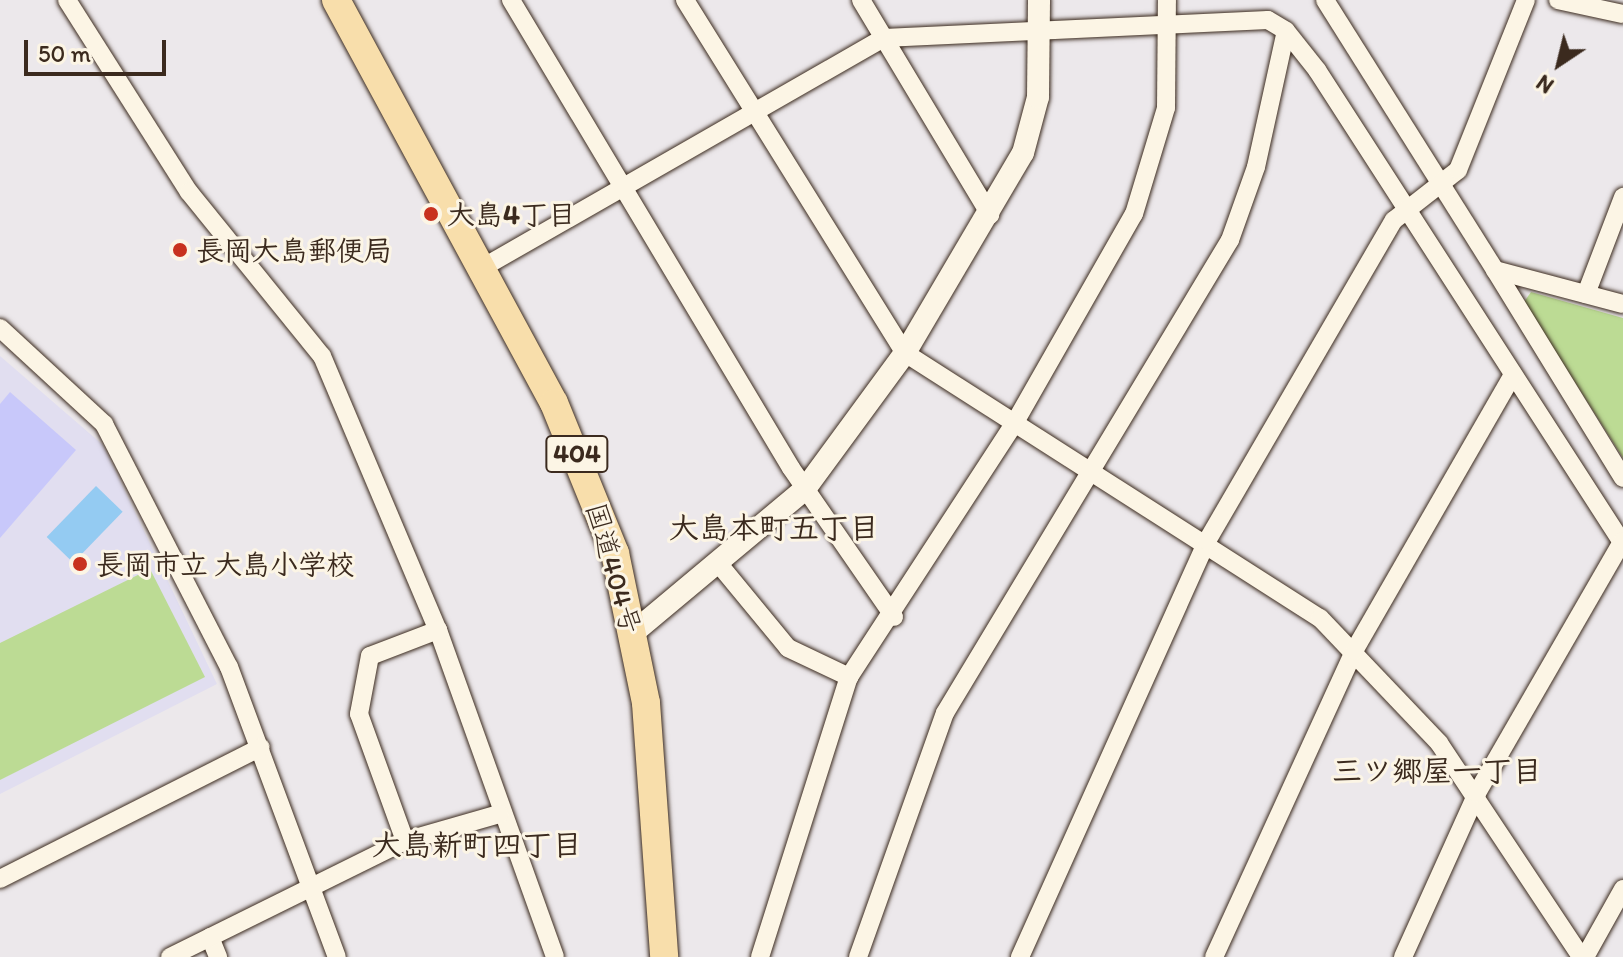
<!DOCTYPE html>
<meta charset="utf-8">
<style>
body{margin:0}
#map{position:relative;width:1623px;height:957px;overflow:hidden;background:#ece8eb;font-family:Itim,"Klee One",sans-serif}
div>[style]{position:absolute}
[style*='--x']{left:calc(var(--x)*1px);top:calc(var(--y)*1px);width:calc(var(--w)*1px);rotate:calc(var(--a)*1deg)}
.built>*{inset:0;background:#e1def0}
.green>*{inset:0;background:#bcdb94}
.water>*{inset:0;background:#94cbf2;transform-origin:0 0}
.building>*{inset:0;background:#c8c8fa}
.roads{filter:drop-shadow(0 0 2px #3b2a1e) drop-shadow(0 0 2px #3b2a1e)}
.minor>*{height:18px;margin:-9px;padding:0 9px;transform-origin:9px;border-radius:9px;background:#fcf5e5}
.tertiary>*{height:22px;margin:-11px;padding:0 11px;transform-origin:11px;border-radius:11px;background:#fcf5e5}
.trunk>*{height:28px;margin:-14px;padding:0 14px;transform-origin:14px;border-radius:14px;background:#f8deab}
.dots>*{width:22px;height:22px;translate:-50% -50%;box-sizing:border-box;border:4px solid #fcf5e5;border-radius:50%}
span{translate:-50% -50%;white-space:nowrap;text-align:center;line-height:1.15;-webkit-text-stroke:6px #fcf5e5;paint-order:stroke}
.shield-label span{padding:2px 6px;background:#fcf5e5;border:2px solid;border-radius:6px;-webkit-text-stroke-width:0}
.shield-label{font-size:26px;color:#3b2a1e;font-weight:700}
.poi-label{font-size:28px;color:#3b2a1e;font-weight:700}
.left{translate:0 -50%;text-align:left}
.street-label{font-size:28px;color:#3b2a1e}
.neighbourhood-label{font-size:30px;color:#3b2a1e;font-weight:700}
.north{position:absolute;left:1519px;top:24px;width:80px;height:80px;-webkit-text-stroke:6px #fcf5e5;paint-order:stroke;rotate:215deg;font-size:22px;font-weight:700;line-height:32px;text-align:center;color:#3b2a1e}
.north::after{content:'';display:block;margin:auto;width:28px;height:36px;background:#3b2a1e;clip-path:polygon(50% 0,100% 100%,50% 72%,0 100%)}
.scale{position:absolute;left:24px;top:40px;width:142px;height:36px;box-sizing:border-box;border:4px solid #3b2a1e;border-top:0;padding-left:10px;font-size:24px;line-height:28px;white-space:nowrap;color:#3b2a1e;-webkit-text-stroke:6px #fcf5e5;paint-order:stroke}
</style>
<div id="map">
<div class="built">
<i style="clip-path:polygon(0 356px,103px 445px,217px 684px,0 794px)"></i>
</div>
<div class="green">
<i style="clip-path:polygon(1531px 292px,1623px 318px,1623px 458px,1524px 302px)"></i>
<i style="clip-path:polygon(150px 569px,205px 677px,0 780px,0 643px)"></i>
</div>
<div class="water">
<i style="left:96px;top:486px;width:37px;height:71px;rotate:44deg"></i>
</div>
<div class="building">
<i style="clip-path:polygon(10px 392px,76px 450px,0 538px,0 404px)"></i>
</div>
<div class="roads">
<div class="minor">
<i style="--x:67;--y:0;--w:227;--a:57.6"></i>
<i style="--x:189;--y:192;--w:211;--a:51"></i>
<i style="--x:322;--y:356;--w:298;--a:67.1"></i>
<i style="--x:438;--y:630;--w:347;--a:70.3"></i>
<i style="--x:511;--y:0;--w:545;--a:59.11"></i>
<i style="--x:791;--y:468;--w:181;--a:55.3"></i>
<i style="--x:685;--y:0;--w:416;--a:58.1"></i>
<i style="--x:905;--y:353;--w:492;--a:32.6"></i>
<i style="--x:1320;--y:618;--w:173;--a:46.4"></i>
<i style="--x:1439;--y:743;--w:257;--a:56.4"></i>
<i style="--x:861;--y:0;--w:251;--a:59"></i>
<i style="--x:1325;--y:0;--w:319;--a:57.8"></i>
<i style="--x:1495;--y:270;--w:132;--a:14.9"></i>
<i style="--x:1558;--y:0;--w:66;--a:12.2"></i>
<i style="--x:482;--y:268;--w:463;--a:-29.8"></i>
<i style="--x:884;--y:38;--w:384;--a:-2.7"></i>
<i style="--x:1268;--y:20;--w:21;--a:31"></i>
<i style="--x:1286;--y:31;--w:50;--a:51.5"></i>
<i style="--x:1317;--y:70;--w:564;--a:57.15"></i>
<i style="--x:1495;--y:270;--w:244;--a:58.4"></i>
<i style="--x:1586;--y:294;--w:104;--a:-69.1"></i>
<i style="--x:0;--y:328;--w:142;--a:42.7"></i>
<i style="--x:104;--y:424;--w:273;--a:62.8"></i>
<i style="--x:229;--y:667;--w:309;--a:69.6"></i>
<i style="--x:718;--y:563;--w:110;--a:50.5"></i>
<i style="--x:788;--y:648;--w:68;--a:25.4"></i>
<i style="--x:405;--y:841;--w:135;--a:-109.9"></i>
<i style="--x:359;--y:714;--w:59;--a:-79.3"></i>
<i style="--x:370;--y:656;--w:73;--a:-20.9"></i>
<i style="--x:0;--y:879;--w:292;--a:-26.8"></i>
<i style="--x:210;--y:937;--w:22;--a:68"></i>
<i style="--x:170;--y:957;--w:262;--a:-26.3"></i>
<i style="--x:405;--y:841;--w:98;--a:-16"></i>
<i style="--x:760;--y:957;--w:294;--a:-72.4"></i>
<i style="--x:849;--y:677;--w:302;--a:-56.9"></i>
<i style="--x:1014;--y:424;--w:242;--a:-60.3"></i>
<i style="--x:1134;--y:214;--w:111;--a:-73.2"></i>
<i style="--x:1166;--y:108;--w:108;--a:-89.5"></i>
<i style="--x:858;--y:957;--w:259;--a:-70.4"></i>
<i style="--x:945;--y:713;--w:552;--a:-58.93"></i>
<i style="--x:1230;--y:240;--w:77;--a:-70.4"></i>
<i style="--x:1256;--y:167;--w:139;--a:-77.6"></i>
<i style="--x:1020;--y:957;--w:456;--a:-65.8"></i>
<i style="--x:1207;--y:541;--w:371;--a:-59.8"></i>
<i style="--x:1394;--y:220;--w:81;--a:-38"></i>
<i style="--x:1458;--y:170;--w:183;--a:-68.2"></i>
<i style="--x:1214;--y:957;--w:337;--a:-65.4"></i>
<i style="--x:1354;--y:651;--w:319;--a:-60.1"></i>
<i style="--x:1403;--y:957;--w:180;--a:-65.7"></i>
<i style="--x:1477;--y:793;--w:290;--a:-60"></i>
<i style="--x:1585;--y:957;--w:78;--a:-60.8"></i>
</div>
<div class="tertiary">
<i style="--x:634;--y:632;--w:223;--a:-39.9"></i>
<i style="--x:805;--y:489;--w:169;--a:-53.7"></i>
<i style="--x:905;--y:353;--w:232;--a:-59.5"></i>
<i style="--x:1023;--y:153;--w:58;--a:-75"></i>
<i style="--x:1038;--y:97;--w:97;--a:-89.4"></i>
</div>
<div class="trunk">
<i style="--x:336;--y:0;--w:458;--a:61.6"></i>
<i style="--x:554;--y:403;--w:162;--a:67.9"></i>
<i style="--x:615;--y:553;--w:153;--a:78.3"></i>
<i style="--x:646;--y:703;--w:255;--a:85.9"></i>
</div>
</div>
<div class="dots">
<i style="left:431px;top:214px;background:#c8321e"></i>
<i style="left:180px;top:250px;background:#c8321e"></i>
<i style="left:80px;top:564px;background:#c8321e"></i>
</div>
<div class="shield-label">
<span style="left:577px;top:454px">404</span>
</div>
<div class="poi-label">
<span class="left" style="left:447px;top:214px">大島4丁目</span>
<span class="left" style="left:196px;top:250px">長岡大島郵便局</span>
<span class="left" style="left:96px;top:564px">長岡市立 大島小学校</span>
</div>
<div class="street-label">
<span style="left:614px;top:568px;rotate:74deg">国道404号</span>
</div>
<div class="neighbourhood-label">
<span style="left:774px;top:528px">大島本町五丁目</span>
<span style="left:1437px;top:771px">三ツ郷屋一丁目</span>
<span style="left:477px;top:845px">大島新町四丁目</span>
</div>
<div class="north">N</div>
<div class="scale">50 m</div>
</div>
